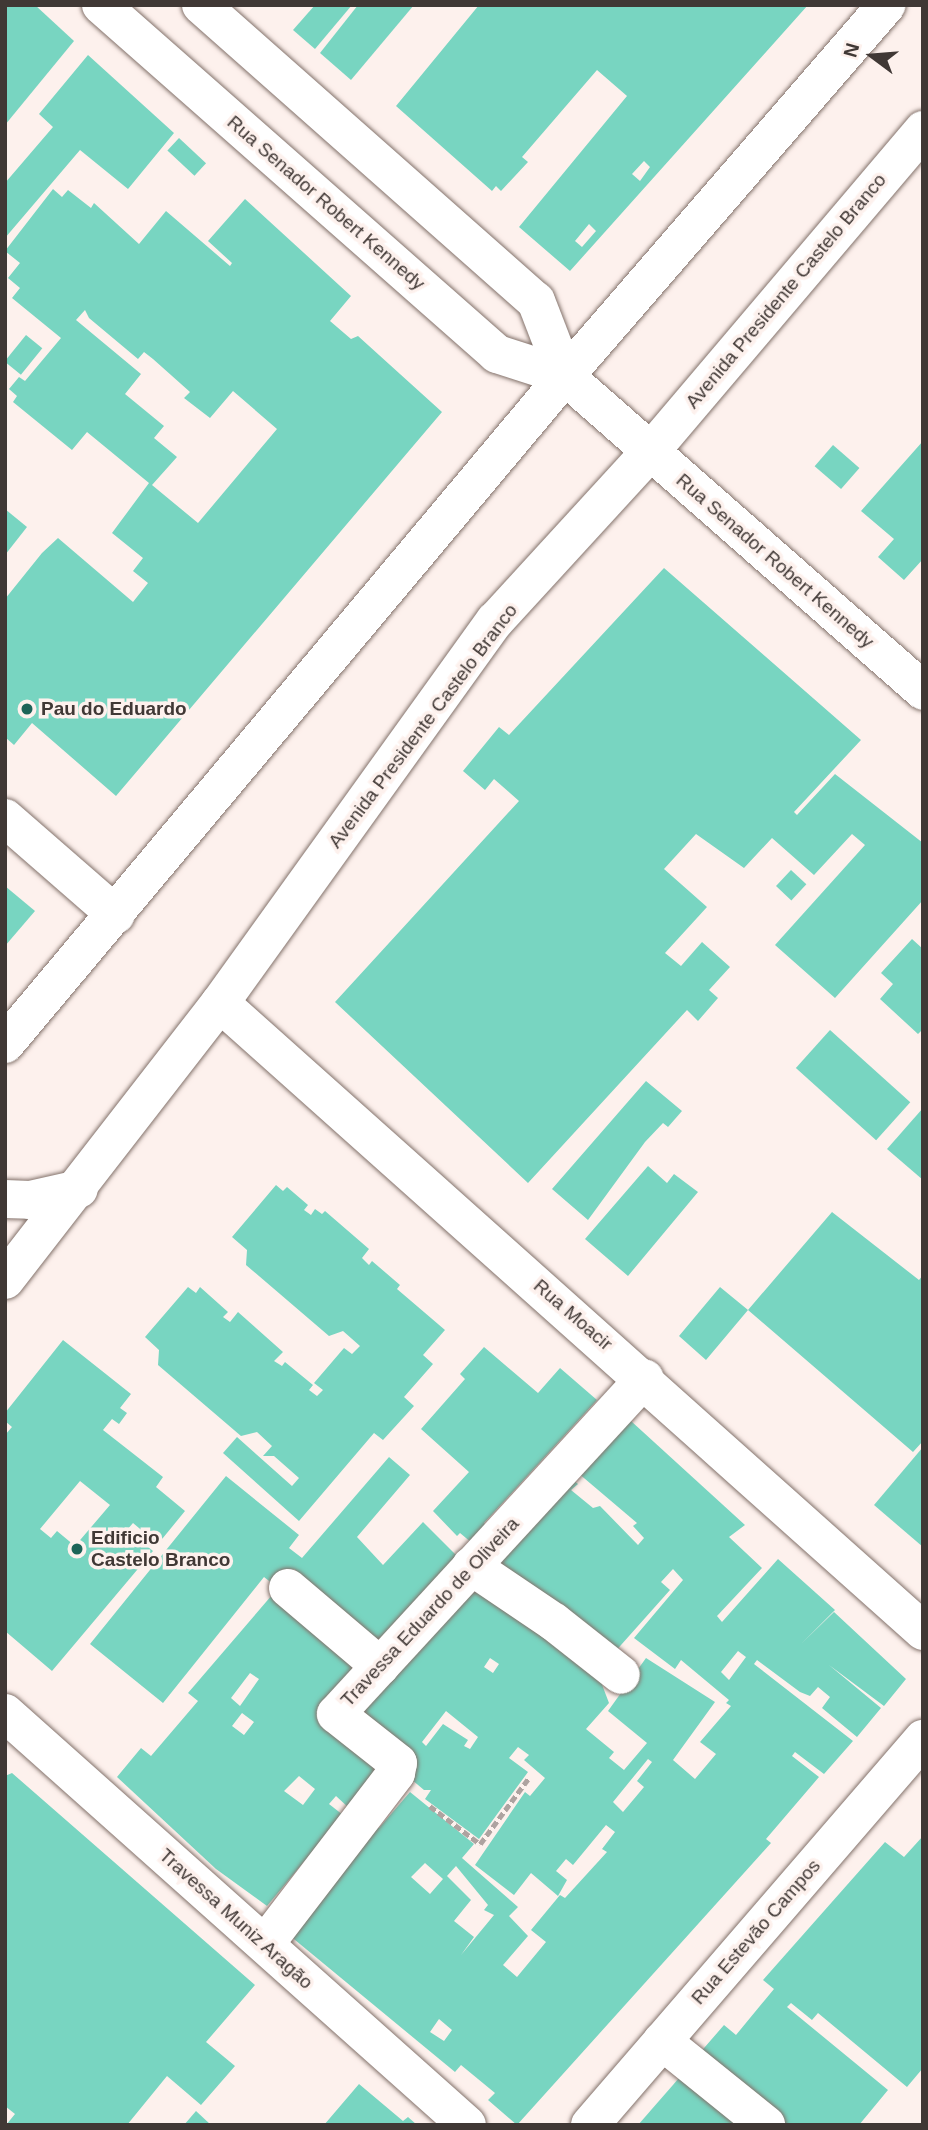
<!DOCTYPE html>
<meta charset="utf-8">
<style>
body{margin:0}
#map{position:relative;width:928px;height:2130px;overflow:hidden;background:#fdf1ed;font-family:Helvetica,sans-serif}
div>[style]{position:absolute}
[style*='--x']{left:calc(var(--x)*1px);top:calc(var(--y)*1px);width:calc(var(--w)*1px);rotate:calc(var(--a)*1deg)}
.building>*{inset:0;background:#78d5c1;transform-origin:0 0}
.path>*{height:4.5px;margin-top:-2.25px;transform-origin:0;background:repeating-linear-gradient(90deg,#aea3a0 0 7px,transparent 0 10.5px)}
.roads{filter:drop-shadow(0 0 2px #83726b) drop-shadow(0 0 2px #83726b)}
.minor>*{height:38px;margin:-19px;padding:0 19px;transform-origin:19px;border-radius:19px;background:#fff}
.major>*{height:38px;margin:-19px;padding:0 19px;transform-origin:19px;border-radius:19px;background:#fff}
.dots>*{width:19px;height:19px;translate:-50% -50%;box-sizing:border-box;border:4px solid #fdf1ed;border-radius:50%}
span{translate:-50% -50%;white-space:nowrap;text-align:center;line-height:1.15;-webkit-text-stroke:7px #fdf1ed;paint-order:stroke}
.street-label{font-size:19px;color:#403835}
.poi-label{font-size:19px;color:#403835;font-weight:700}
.left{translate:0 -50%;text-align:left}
.frame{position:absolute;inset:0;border:7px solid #403835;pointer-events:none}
.north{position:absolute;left:837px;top:21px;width:70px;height:70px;-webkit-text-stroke:5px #fdf1ed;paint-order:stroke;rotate:286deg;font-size:19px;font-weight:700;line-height:28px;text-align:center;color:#403835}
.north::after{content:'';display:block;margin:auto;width:24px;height:32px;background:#403835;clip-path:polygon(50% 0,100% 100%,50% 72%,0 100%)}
</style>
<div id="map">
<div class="building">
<i style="clip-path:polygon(5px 5px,35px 5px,74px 41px,5px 125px)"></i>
<i style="clip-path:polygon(315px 5px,352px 5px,315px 49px,293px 30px)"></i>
<i style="clip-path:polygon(358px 5px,414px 5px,351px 80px,320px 53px)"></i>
<i style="clip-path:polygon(evenodd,479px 5px,808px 5px,570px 271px,519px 227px,627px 96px,597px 70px,522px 157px,528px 162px,501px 191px,496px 186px,492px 191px,396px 106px,479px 5px,644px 161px,650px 167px,640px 181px,632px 174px,644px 161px,479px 5px,589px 224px,596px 231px,582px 247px,575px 241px,589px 224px)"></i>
<i style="clip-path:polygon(88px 55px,174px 133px,128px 189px,80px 150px,5px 238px,5px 183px,53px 127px,39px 114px)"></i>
<i style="left:179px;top:138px;width:37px;height:17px;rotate:43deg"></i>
<i style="clip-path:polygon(evenodd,53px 189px,62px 197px,68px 190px,91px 208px,94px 203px,139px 244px,166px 211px,230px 266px,232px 263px,208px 241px,245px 199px,351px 296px,330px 321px,351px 339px,358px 336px,442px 412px,116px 796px,32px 723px,14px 745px,5px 737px,5px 599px,42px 553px,58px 538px,133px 602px,148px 583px,133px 571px,143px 558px,112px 533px,149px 483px,87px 432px,72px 450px,13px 402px,17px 396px,9px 389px,19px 377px,25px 381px,61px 338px,12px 298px,20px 288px,8px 278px,20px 263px,5px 251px,53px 189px,85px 310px,89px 318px,138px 359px,144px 352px,153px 359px,190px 392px,184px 398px,210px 418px,233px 391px,277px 429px,198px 523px,152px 485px,177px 457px,154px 438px,164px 426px,125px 394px,141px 374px,76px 320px,85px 310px)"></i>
<i style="left:26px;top:335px;width:21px;height:34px;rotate:39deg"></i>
<i style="clip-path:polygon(923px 441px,923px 559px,904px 580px,878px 557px,894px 539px,861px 511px)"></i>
<i style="left:833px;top:445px;width:35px;height:28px;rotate:41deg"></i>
<i style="clip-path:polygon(5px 509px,27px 527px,5px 555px)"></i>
<i style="clip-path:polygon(664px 568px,861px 740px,794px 812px,797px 815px,835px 774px,923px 843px,923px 900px,835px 998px,775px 945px,865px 845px,852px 834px,814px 875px,772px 838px,744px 868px,696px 834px,664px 869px,707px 907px,665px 953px,681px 966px,702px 942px,730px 967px,709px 990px,718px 998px,698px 1021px,687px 1010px,528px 1183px,335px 1002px,519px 801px,494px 779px,485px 790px,463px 771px,499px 727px,509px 735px)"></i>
<i style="left:791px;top:870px;width:21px;height:22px;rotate:43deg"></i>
<i style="clip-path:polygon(5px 886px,35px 911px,5px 946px)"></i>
<i style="clip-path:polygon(912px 939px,923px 949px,923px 1029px,918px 1034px,880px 999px,893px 984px,881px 973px)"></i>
<i style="left:830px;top:1030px;width:108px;height:51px;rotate:42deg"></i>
<i style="clip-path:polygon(646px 1081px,682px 1111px,668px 1127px,663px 1123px,645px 1142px,588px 1220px,552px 1189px)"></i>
<i style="clip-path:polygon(923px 1108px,923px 1180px,887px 1149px)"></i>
<i style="clip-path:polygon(648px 1166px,667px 1183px,674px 1174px,698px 1192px,628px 1276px,585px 1239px)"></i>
<i style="clip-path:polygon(276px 1185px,283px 1191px,287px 1187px,308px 1205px,304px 1210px,311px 1215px,315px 1209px,322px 1214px,325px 1211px,369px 1249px,362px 1258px,369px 1265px,372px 1261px,400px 1285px,397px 1289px,445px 1330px,423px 1355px,433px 1364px,404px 1397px,414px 1406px,383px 1440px,374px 1433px,299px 1521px,223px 1453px,237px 1437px,292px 1486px,299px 1478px,274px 1456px,263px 1456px,272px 1446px,257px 1432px,241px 1436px,158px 1365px,159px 1350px,145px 1337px,188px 1287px,196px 1293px,200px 1287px,228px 1312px,223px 1317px,230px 1322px,238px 1312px,283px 1352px,274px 1361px,282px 1366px,285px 1362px,313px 1385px,309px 1390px,317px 1396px,323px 1390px,314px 1383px,344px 1348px,352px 1354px,360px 1346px,343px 1331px,329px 1336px,246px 1265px,247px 1250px,232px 1237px)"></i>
<i style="clip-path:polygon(832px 1212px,919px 1280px,923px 1275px,923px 1441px,913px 1452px,748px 1310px,706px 1360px,679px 1336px,720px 1287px,748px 1310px)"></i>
<i style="clip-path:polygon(evenodd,63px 1340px,131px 1394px,120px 1408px,127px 1413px,119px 1424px,112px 1419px,103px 1430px,163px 1477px,156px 1487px,185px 1511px,158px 1544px,133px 1523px,127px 1530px,153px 1551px,52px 1671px,5px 1631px,5px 1435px,12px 1427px,5px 1421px,5px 1413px,63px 1340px,80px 1481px,110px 1505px,75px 1546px,57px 1531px,51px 1538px,40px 1529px,80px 1481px)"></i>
<i style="clip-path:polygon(484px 1347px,538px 1393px,560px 1368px,597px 1400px,484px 1523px,487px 1526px,472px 1543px,460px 1533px,457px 1536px,433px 1511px,469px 1472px,421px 1429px,465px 1379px,460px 1374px)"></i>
<i style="clip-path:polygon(evenodd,620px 1411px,745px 1525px,729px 1537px,762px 1568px,717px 1616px,722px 1622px,778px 1559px,835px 1610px,801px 1644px,834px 1612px,906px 1679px,884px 1706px,829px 1665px,881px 1708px,857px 1737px,822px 1708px,830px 1697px,818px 1687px,810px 1696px,800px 1692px,757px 1660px,754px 1664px,853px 1741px,824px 1774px,795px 1752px,792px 1756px,819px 1777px,766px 1839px,771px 1843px,517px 2125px,488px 2100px,495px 2093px,461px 2065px,455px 2072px,289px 1935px,376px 1826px,379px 1828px,410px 1792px,474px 1844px,462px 1858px,518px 1907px,509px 1916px,528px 1936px,503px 1965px,517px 1977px,546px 1942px,531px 1930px,560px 1895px,565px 1898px,607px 1852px,602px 1849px,615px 1832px,606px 1825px,573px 1865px,566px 1859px,556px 1871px,567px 1880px,558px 1896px,531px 1873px,514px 1895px,475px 1865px,525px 1792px,530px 1796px,545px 1778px,524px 1760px,529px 1755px,518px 1747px,509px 1758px,528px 1772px,479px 1839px,425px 1799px,431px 1790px,424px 1790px,405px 1774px,351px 1716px,477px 1574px,598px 1674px,609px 1703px,586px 1729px,614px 1752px,609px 1758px,624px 1770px,647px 1743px,608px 1711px,646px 1658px,715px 1702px,673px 1760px,695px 1779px,716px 1754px,700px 1742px,731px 1706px,726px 1703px,729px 1700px,681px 1660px,675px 1669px,634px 1638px,683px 1580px,673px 1569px,661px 1582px,670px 1590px,613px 1654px,483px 1568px,566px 1474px,578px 1484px,571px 1490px,593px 1508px,600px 1506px,638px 1545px,644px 1538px,633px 1526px,637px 1523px,571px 1467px,620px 1411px,738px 1651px,746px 1657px,729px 1680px,721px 1672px,738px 1651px,620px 1411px,490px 1658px,499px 1664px,493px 1673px,484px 1667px,490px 1658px,620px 1411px,446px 1711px,478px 1737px,470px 1749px,464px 1746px,468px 1740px,443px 1724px,426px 1746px,422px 1742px,446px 1711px,620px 1411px,648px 1759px,652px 1762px,637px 1781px,644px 1787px,623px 1812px,613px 1802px,648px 1759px,620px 1411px,425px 1863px,443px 1879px,430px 1894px,411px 1877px,425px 1863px,620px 1411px,456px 1866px,488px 1905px,484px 1910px,494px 1915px,461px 1955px,474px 1937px,454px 1921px,471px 1900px,447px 1876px,456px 1866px,620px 1411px,439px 2019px,452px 2030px,444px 2041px,430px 2032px,439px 2019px)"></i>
<i style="clip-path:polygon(923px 1447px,923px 1547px,874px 1505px)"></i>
<i style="clip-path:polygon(evenodd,389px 1457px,410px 1475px,357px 1537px,383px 1565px,423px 1522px,459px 1558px,378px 1650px,294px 1569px,279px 1586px,364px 1655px,318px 1712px,380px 1772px,350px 1809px,336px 1796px,329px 1804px,343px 1815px,267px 1906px,216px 1869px,117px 1777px,141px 1748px,151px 1756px,198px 1701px,188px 1693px,278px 1588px,264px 1577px,163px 1703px,90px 1644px,226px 1476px,299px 1535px,289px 1548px,302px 1558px,389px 1457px,250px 1673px,259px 1679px,240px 1706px,231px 1698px,250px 1673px,389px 1457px,242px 1713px,254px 1722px,244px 1735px,232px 1726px,242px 1713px,389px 1457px,299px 1776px,315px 1789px,303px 1805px,284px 1791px,299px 1776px)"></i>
<i style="clip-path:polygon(12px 1773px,255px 1985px,206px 2042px,235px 2066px,201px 2105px,167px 2076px,127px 2125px,6px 2125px,15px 2114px,5px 2106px,5px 1776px)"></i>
<i style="clip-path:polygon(923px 1836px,923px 2068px,907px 2087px,818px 2013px,812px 2020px,791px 2003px,787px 2007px,888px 2090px,859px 2125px,784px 2125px,698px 2055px,724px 2025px,736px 2035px,774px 1989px,763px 1980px,885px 1842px,904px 1857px)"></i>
<i style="clip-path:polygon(686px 2070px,754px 2125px,638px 2125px)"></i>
<i style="clip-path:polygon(359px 2084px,403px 2121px,408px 2117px,417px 2125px,324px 2125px)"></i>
<i style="clip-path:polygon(196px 2111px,211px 2125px,184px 2125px)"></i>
</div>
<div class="path">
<i style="--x:430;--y:1806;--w:63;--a:37.2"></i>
<i style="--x:480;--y:1844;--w:81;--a:-53.6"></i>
</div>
<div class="roads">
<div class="minor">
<i style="--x:101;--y:5;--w:528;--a:41.39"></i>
<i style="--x:497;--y:354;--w:71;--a:17.9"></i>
<i style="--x:565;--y:376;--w:477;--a:41.3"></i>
<i style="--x:201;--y:5;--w:447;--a:41.5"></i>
<i style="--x:536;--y:301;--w:80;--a:68.9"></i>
<i style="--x:5;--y:818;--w:147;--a:41.1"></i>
<i style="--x:220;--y:1003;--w:943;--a:41.77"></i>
<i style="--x:471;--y:1566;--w:100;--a:34"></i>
<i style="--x:554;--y:1622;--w:85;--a:38.3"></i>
<i style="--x:288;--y:1588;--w:121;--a:40.3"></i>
<i style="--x:5;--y:1713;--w:619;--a:41.73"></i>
<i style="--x:265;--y:1944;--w:215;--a:-52.5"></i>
<i style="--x:396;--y:1773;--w:10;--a:-79"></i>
<i style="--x:398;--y:1763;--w:79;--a:-141.7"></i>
<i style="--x:336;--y:1714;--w:456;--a:-47.4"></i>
<i style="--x:662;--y:2041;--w:134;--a:38.9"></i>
<i style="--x:590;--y:2125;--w:510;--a:-49.22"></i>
</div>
<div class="major">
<i style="--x:5;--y:1044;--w:872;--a:-50.03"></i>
<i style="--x:565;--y:376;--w:491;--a:-49.1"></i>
<i style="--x:5;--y:1199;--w:25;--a:2"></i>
<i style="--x:30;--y:1200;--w:50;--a:-12.7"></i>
<i style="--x:5;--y:1280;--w:351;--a:-52.2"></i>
<i style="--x:220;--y:1003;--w:471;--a:-54.3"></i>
<i style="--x:495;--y:621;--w:231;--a:-47.5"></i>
<i style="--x:651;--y:451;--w:421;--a:-49.7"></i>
</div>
</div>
<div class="dots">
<i style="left:27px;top:709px;background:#1d6458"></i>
<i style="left:77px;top:1549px;background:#1d6458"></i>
</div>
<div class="street-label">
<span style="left:326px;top:203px;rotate:41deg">Rua Senador Robert Kennedy</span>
<span style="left:786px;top:291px;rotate:-50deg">Avenida Presidente Castelo Branco</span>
<span style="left:775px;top:561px;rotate:41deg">Rua Senador Robert Kennedy</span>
<span style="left:423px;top:726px;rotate:-53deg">Avenida Presidente Castelo Branco</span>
<span style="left:573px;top:1315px;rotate:41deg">Rua Moacir</span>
<span style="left:430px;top:1612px;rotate:-47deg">Travessa Eduardo de Oliveira</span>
<span style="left:236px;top:1919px;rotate:42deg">Travessa Muniz Aragão</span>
<span style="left:756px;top:1932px;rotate:-49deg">Rua Estevão Campos</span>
</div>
<div class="poi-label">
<span class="left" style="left:41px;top:709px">Pau do Eduardo</span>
<span class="left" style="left:91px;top:1549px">Edificio<br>Castelo Branco</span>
</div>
<div class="frame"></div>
<div class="north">N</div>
</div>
